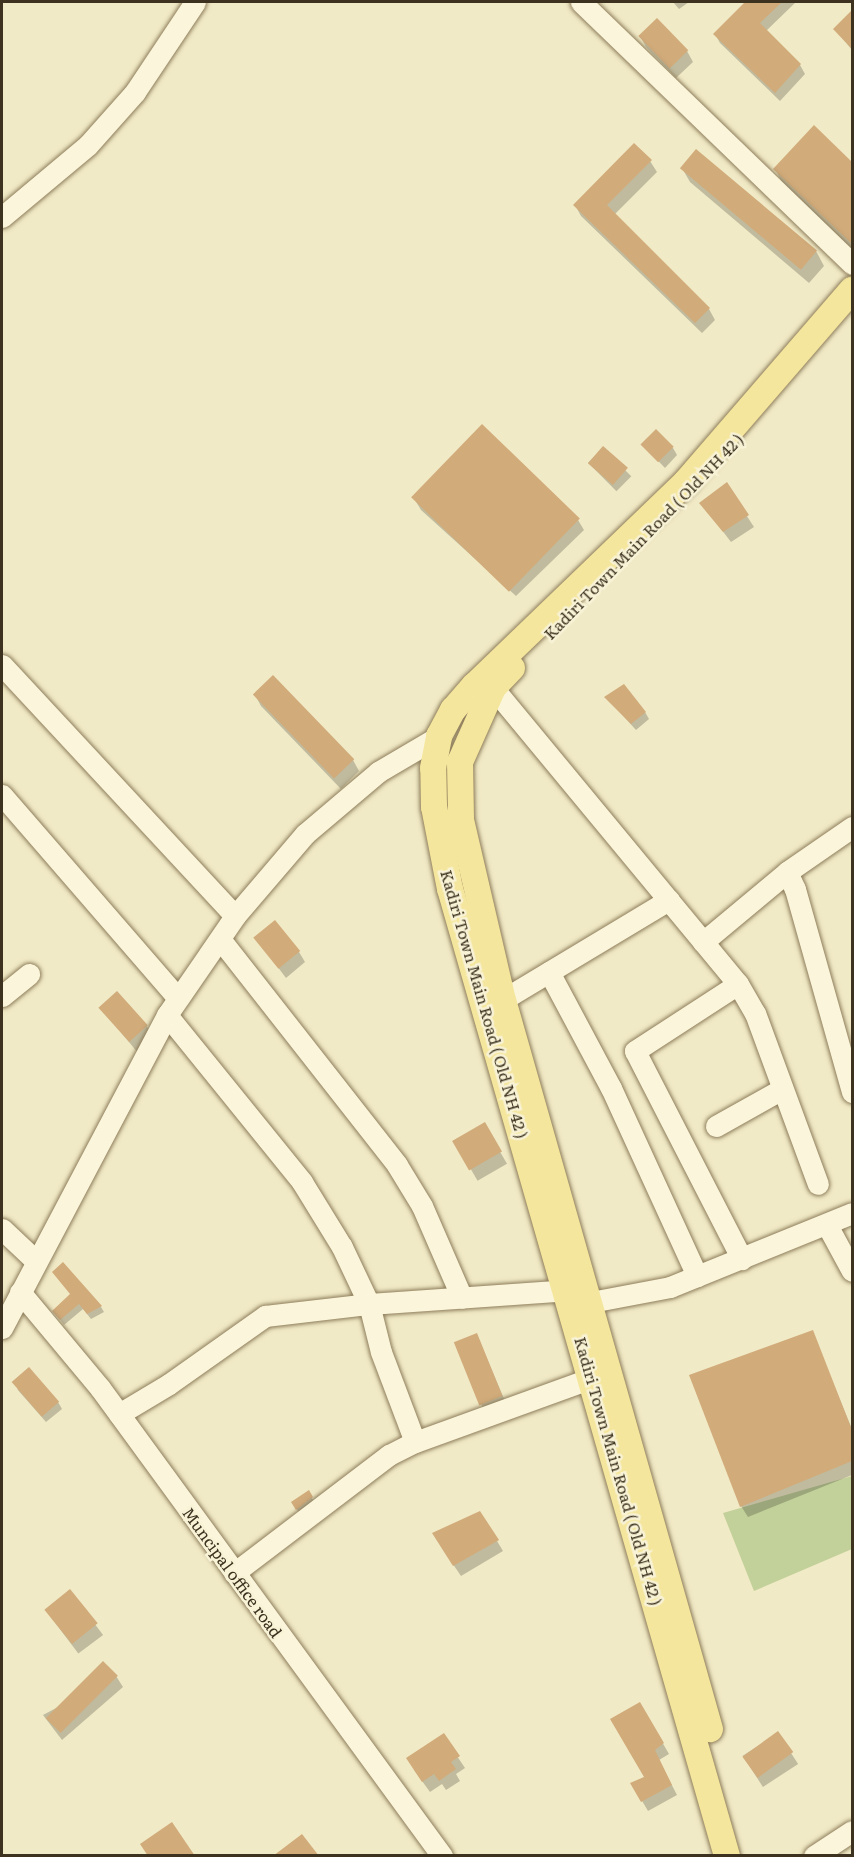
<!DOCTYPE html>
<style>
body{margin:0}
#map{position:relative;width:854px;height:1857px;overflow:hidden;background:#f1eac6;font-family:Literata,serif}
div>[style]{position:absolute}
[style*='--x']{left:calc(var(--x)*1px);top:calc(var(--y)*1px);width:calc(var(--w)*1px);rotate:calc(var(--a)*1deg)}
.green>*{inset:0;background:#c2d099}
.shadow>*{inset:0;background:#0003;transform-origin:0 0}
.building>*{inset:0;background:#d1ab7a;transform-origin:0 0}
.roads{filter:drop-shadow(0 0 2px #8e7d5b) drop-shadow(0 0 2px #8e7d5b)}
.minor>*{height:21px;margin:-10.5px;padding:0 10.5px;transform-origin:10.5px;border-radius:10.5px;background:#fbf6db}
.major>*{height:26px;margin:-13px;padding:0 13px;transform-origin:13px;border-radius:13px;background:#f5e69d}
span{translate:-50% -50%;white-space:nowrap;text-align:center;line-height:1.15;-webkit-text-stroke:5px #f8f3d7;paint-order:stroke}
.street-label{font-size:16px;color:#3d321f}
.frame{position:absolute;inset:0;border:3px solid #3d321f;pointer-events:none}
</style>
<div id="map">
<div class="green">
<i style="clip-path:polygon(852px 1476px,852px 1549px,754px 1591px,723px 1513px)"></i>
</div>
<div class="shadow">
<i style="clip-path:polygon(673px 2px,689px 2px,679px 9px)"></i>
<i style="clip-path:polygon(747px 2px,796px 2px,766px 31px,800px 65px,805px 74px,780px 101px,720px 43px,715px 34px)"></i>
<i style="clip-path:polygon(852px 13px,852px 50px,835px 29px)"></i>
<i style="clip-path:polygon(657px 20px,687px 51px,693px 62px,676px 78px,646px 47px,640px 36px)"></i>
<i style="clip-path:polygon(814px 128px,852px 164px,852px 249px,783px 184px,775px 169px)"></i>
<i style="clip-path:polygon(650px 161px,657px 172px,615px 214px,709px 309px,715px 320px,702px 333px,581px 216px,575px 205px)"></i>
<i style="clip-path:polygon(682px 168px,816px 251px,824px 266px,809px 283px,690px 182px)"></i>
<i style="clip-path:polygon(643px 445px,673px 448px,677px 455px,665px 468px)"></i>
<i style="left:603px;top:448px;width:40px;height:21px;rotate:45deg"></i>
<i style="clip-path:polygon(726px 484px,754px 527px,731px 542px,701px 503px)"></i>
<i style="clip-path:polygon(415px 500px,578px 520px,584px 530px,516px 596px,421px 510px)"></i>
<i style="clip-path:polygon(255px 695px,353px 760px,359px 771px,341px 789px,261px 706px)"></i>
<i style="clip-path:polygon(606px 697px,645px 712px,649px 719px,636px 730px)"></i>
<i style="clip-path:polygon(256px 938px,299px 952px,305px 962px,286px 978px)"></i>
<i style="clip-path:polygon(101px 1008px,146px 1025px,153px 1036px,138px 1053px)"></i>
<i style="left:484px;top:1124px;width:46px;height:34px;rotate:60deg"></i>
<i style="clip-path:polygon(63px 1264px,101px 1307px,104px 1312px,91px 1319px,83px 1309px,64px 1325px,58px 1317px,71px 1295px)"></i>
<i style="clip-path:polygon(812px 1332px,852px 1429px,852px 1475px,748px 1517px,741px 1506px)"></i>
<i style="left:477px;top:1335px;width:79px;height:23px;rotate:67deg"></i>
<i style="clip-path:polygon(17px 1389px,58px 1402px,62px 1409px,46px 1422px)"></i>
<i style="clip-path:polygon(308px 1493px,316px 1504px,301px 1516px,293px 1503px)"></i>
<i style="clip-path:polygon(497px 1541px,503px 1551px,461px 1576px,440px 1545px)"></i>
<i style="left:70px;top:1591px;width:55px;height:31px;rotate:53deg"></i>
<i style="clip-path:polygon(116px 1676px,123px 1687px,62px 1740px,43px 1715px)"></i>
<i style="clip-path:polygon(640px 1704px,669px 1754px,659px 1760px,677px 1795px,648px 1811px,632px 1784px,646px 1777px)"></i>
<i style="left:778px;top:1733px;width:37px;height:42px;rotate:57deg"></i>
<i style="clip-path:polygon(443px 1735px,465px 1768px,456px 1774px,460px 1781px,446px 1790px,442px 1784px,430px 1792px,414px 1770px)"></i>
</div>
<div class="building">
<i style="clip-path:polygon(745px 2px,782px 2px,760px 23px,801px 64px,775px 93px,713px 34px)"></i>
<i style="clip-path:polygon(852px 10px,852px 49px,833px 29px)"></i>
<i style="left:657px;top:18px;width:45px;height:26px;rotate:46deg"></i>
<i style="clip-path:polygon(814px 125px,852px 162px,852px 244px,773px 169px)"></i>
<i style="clip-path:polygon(634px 143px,652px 160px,607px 205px,710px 308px,695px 323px,573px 205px)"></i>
<i style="left:696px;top:149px;width:158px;height:25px;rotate:40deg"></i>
<i style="left:482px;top:424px;width:136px;height:102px;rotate:44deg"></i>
<i style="left:656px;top:429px;width:25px;height:22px;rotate:45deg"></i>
<i style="left:603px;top:446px;width:33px;height:23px;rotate:41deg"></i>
<i style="clip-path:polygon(727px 482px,749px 515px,723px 532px,699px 503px)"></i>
<i style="left:273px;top:675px;width:117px;height:28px;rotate:46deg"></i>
<i style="clip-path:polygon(624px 684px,646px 712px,631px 724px,604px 697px)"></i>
<i style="left:275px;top:920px;width:40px;height:28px;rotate:51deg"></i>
<i style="left:117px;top:991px;width:46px;height:25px;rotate:48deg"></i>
<i style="left:485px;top:1122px;width:34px;height:38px;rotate:60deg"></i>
<i style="clip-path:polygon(63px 1262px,102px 1306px,87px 1314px,79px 1304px,60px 1320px,52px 1311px,70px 1294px,52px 1272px)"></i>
<i style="clip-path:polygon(813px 1330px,852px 1430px,852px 1461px,740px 1507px,689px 1375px)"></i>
<i style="left:477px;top:1333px;width:68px;height:25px;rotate:68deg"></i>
<i style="left:29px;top:1367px;width:46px;height:23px;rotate:49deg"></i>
<i style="clip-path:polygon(309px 1490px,313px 1497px,296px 1510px,291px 1502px)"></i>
<i style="clip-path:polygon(480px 1511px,499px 1540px,453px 1566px,432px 1533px)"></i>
<i style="left:70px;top:1589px;width:44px;height:33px;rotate:51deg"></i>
<i style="left:103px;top:1661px;width:21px;height:81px;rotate:45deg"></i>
<i style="clip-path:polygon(640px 1702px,664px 1743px,655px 1750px,672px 1785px,641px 1802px,630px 1783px,644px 1777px,610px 1719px)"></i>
<i style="left:778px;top:1731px;width:26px;height:44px;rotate:54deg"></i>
<i style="clip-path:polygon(444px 1733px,460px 1756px,451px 1762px,456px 1769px,439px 1781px,434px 1774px,422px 1782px,406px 1758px)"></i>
<i style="clip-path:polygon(172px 1822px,195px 1856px,148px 1856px,140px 1844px)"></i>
<i style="clip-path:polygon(302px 1834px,319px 1856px,273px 1856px)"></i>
</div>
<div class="roads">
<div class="minor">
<i style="--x:581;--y:2;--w:377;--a:44"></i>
<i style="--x:2;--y:217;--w:112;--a:-39.9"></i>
<i style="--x:88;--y:145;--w:71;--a:-48.4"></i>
<i style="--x:135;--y:92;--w:108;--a:-56.3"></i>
<i style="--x:2;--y:665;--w:342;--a:47.1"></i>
<i style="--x:484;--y:677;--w:398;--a:50.4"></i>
<i style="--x:738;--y:984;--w:34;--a:60"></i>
<i style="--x:755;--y:1013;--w:182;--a:69.8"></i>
<i style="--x:2;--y:795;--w:267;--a:49.1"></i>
<i style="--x:787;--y:872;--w:19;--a:65"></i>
<i style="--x:795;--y:889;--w:211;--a:74.3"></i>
<i style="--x:220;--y:939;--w:287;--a:51.9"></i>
<i style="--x:397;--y:1165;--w:48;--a:58.6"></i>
<i style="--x:422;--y:1206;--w:100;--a:66.5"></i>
<i style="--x:703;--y:942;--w:109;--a:-39.8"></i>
<i style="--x:787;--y:872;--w:79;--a:-34.7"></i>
<i style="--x:549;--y:972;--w:132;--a:61.9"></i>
<i style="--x:611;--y:1088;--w:207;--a:65.4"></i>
<i style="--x:738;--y:984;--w:123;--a:147"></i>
<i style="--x:635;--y:1051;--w:234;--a:62.8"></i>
<i style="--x:2;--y:996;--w:35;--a:-39"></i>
<i style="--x:489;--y:1008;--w:210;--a:-31"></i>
<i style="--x:167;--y:1015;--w:215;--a:51"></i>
<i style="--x:302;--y:1182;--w:76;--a:58.4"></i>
<i style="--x:342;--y:1247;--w:63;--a:64.7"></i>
<i style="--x:369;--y:1304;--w:49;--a:76"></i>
<i style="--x:381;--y:1352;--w:96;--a:69.3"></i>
<i style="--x:716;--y:1126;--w:76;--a:-29.3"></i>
<i style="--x:827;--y:1225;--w:52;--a:61.5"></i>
<i style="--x:2;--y:1229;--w:47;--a:43.3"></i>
<i style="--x:20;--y:1292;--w:125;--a:50.2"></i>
<i style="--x:100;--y:1388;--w:580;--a:53.84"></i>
<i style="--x:575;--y:1305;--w:97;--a:-10.7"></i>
<i style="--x:670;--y:1287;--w:196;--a:-22.1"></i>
<i style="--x:2;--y:1328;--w:354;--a:-62.2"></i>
<i style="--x:167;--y:1015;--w:120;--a:-55.5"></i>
<i style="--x:235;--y:916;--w:108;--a:-49.5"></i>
<i style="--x:305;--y:834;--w:96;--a:-40.3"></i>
<i style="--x:378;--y:772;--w:71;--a:-30.5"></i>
<i style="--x:119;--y:1414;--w:58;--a:-31"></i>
<i style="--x:169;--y:1384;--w:118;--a:-35.3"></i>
<i style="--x:265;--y:1316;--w:105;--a:-6.6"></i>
<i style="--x:369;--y:1304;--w:198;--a:-4"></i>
<i style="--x:234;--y:1573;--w:195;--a:-37.3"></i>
<i style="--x:389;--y:1455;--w:29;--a:-27"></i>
<i style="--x:415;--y:1442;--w:188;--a:-19.9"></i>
<i style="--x:814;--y:1856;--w:45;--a:-33.3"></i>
</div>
<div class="major">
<i style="--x:512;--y:668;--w:28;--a:134"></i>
<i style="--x:493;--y:688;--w:81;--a:114"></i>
<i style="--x:460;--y:762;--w:58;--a:89"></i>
<i style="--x:461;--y:820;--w:185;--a:76.9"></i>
<i style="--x:503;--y:1000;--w:758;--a:74.15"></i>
<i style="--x:727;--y:1856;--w:1006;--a:-105.98"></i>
<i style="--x:450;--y:889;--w:84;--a:-101"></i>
<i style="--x:434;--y:807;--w:39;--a:-91"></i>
<i style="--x:433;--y:768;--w:33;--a:-79"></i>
<i style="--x:439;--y:736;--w:30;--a:-62"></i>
<i style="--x:453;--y:710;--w:33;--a:-49"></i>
<i style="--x:475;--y:685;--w:293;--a:-43.9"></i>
<i style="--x:686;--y:482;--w:254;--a:-49.2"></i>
</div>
</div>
<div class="street-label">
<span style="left:643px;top:536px;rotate:-46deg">Kadiri Town Main Road ( Old NH 42 )</span>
<span style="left:485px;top:1004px;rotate:74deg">Kadiri Town Main Road ( Old NH 42 )</span>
<span style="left:619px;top:1471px;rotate:74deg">Kadiri Town Main Road ( Old NH 42 )</span>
<span style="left:233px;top:1572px;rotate:54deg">Muncipal office road</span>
</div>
<div class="frame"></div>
</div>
